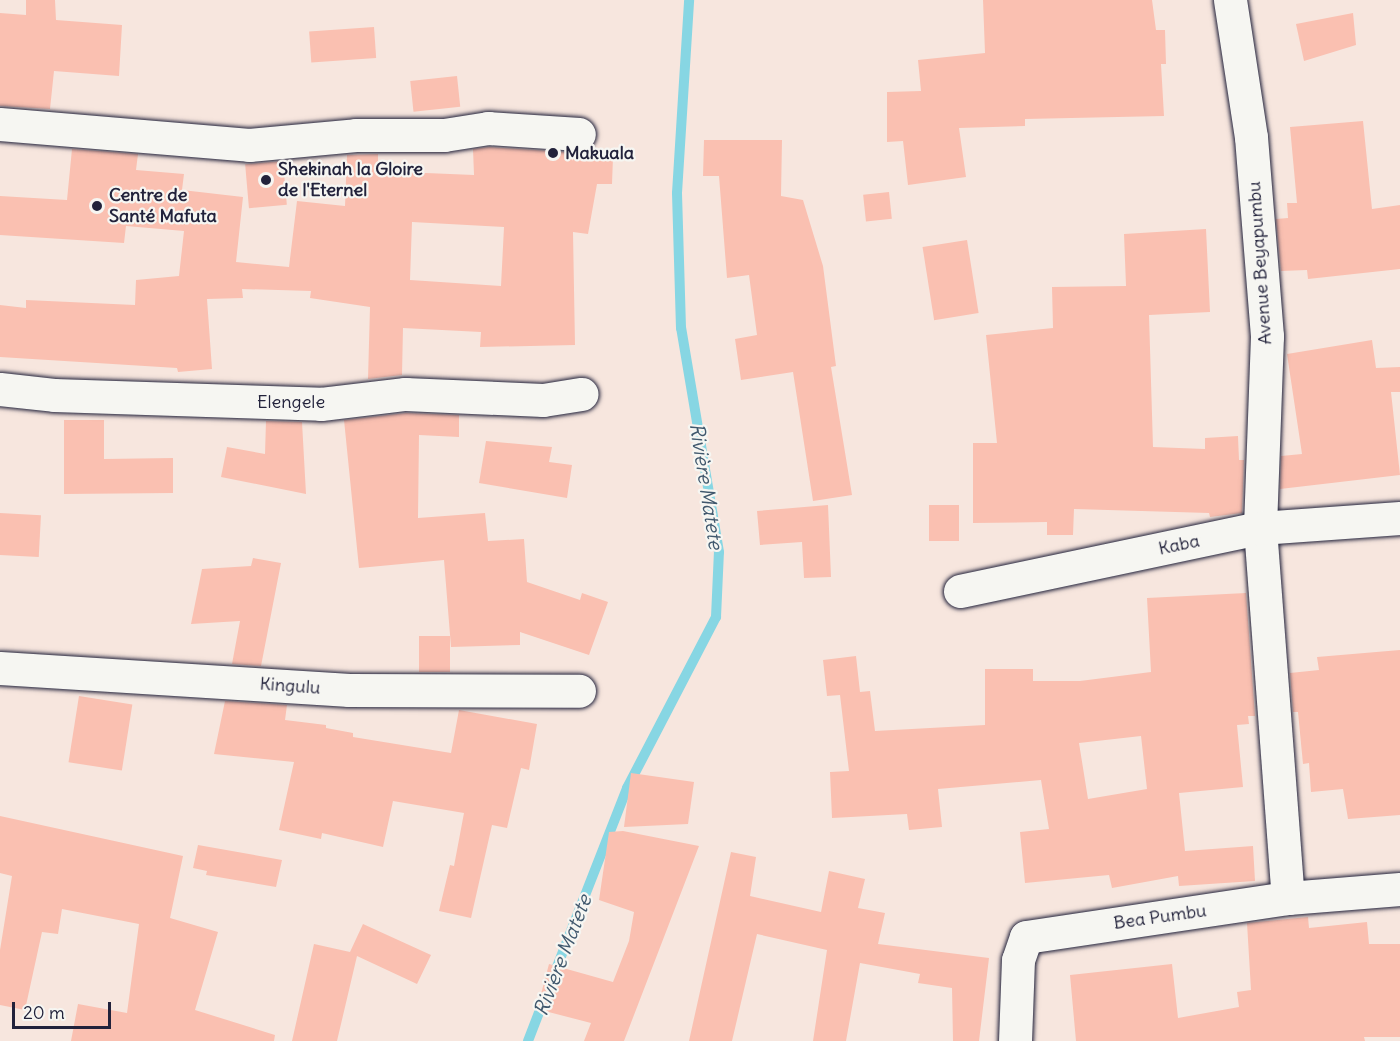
<!DOCTYPE html>
<meta charset="utf-8">
<style>
body{margin:0}
#map{position:relative;width:1400px;height:1041px;overflow:hidden;background:#f7e6de;font-family:Delius,sans-serif}
div>[style]{position:absolute}
[style*='--x']{left:calc(var(--x)*1px);top:calc(var(--y)*1px);width:calc(var(--w)*1px);rotate:calc(var(--a)*1deg)}
.stream>*{height:10px;margin:-5px;padding:0 5px;transform-origin:5px;border-radius:5px;background:#87d6e3}
.building>*{inset:0;background:#fac0b1;transform-origin:0 0}
.roads{filter:drop-shadow(0 0 2px #22223b) drop-shadow(0 0 2px #22223b)}
.minor>*{height:33px;margin:-16.5px;padding:0 16.5px;transform-origin:16.5px;border-radius:16.5px;background:#f6f6f2}
.dots>*{width:16px;height:16px;translate:-50% -50%;box-sizing:border-box;border:3px solid #f6f6f2;border-radius:50%}
span{translate:-50% -50%;white-space:nowrap;text-align:center;line-height:1.15;-webkit-text-stroke:4.5px #f6f6f2;paint-order:stroke}
.poi-label{font-size:18px;color:#22223b;font-weight:700}
.left{translate:0 -50%;text-align:left}
.street-label{font-size:18px;color:#22223b}
.water-label{font-size:20px;color:#40586d;font-style:italic}
.scale{position:absolute;left:12px;top:1002px;width:99px;height:27px;box-sizing:border-box;border:3px solid #22223b;border-top:0;padding-left:8px;font-size:18px;line-height:21px;white-space:nowrap;color:#22223b;-webkit-text-stroke:4px #f6f6f2;paint-order:stroke}
</style>
<div id="map">
<div class="stream">
<i style="--x:553;--y:977;--w:203;--a:-68.6"></i>
<i style="--x:627;--y:788;--w:193;--a:-62.5"></i>
<i style="--x:716;--y:617;--w:65;--a:-87.4"></i>
<i style="--x:719;--y:552;--w:227;--a:-99.6"></i>
<i style="--x:681;--y:328;--w:135;--a:-91.7"></i>
<i style="--x:677;--y:193;--w:193;--a:-86.4"></i>
<i style="--x:528;--y:1041;--w:47;--a:-68.9"></i>
</div>
<div class="building">
<i style="clip-path:polygon(26px 0,55px 0,56px 20px,122px 25px,119px 76px,54px 71px,50px 109px,0 106px,0 13px,26px 15px)"></i>
<i style="clip-path:polygon(983px 0,1152px 0,1156px 30px,1165px 30px,1166px 64px,1161px 64px,1164px 116px,1025px 119px,1025px 126px,959px 128px,966px 177px,908px 185px,903px 141px,887px 142px,887px 92px,921px 91px,918px 60px,985px 53px)"></i>
<i style="clip-path:polygon(1353px 13px,1356px 45px,1304px 61px,1296px 24px)"></i>
<i style="left:374px;top:27px;width:31px;height:65px;rotate:86deg"></i>
<i style="left:457px;top:76px;width:31px;height:47px;rotate:84deg"></i>
<i style="clip-path:polygon(1363px 121px,1372px 209px,1400px 205px,1400px 269px,1308px 279px,1307px 270px,1281px 271px,1276px 219px,1288px 218px,1287px 203px,1297px 203px,1290px 127px)"></i>
<i style="clip-path:polygon(704px 140px,782px 140px,781px 196px,803px 200px,823px 266px,836px 366px,831px 367px,852px 495px,813px 501px,793px 372px,741px 380px,735px 339px,757px 335px,749px 275px,727px 278px,719px 176px,703px 176px)"></i>
<i style="clip-path:polygon(evenodd,489px 147px,565px 152px,565px 157px,613px 157px,612px 184px,597px 184px,588px 234px,573px 232px,575px 345px,480px 347px,481px 332px,403px 328px,402px 375px,368px 379px,370px 307px,310px 298px,311px 291px,242px 289px,243px 298px,207px 299px,212px 369px,178px 372px,177px 368px,0 357px,0 305px,26px 308px,26px 300px,135px 305px,136px 280px,179px 276px,184px 231px,126px 226px,124px 243px,0 235px,0 196px,67px 200px,72px 149px,138px 154px,136px 170px,184px 174px,182px 190px,243px 197px,236px 262px,289px 267px,297px 201px,345px 206px,347px 155px,378px 154px,378px 171px,474px 175px,473px 149px,489px 147px,412px 222px,504px 227px,501px 286px,410px 280px,412px 222px)"></i>
<i style="left:283px;top:161px;width:44px;height:38px;rotate:85deg"></i>
<i style="left:889px;top:192px;width:27px;height:26px;rotate:84deg"></i>
<i style="clip-path:polygon(1206px 229px,1210px 312px,1149px 315px,1153px 447px,1205px 449px,1205px 438px,1238px 436px,1239px 460px,1244px 460px,1242px 513px,1210px 517px,1209px 513px,1074px 509px,1073px 535px,1047px 535px,1047px 522px,973px 523px,973px 443px,997px 443px,986px 335px,1053px 328px,1052px 287px,1126px 286px,1124px 234px)"></i>
<i style="left:967px;top:240px;width:74px;height:45px;rotate:81deg"></i>
<i style="clip-path:polygon(1372px 340px,1376px 368px,1400px 367px,1400px 392px,1391px 392px,1400px 475px,1280px 489px,1281px 456px,1302px 454px,1287px 354px)"></i>
<i style="clip-path:polygon(406px 413px,459px 415px,459px 437px,419px 435px,418px 518px,485px 513px,488px 541px,524px 539px,527px 582px,580px 600px,582px 593px,608px 602px,589px 655px,520px 632px,520px 645px,451px 647px,444px 560px,359px 568px,344px 420px)"></i>
<i style="clip-path:polygon(64px 420px,104px 420px,104px 459px,173px 458px,173px 493px,64px 494px)"></i>
<i style="clip-path:polygon(266px 421px,302px 422px,306px 494px,221px 477px,227px 447px,265px 454px)"></i>
<i style="clip-path:polygon(486px 441px,552px 447px,549px 462px,572px 465px,567px 498px,479px 483px)"></i>
<i style="clip-path:polygon(828px 505px,831px 577px,804px 578px,802px 542px,760px 545px,757px 511px)"></i>
<i style="left:929px;top:505px;width:30px;height:36px"></i>
<i style="left:0;top:513px;width:41px;height:42px;rotate:3deg"></i>
<i style="clip-path:polygon(253px 558px,281px 563px,261px 666px,232px 664px,240px 621px,191px 624px,202px 569px,251px 566px)"></i>
<i style="clip-path:polygon(evenodd,1246px 593px,1255px 716px,1248px 716px,1249px 724px,1237px 725px,1243px 787px,1179px 793px,1185px 851px,1253px 846px,1255px 881px,1179px 886px,1178px 876px,1112px 888px,1109px 875px,1025px 883px,1020px 832px,1049px 829px,1041px 780px,938px 789px,942px 827px,909px 830px,907px 814px,832px 818px,830px 772px,849px 771px,840px 695px,827px 696px,823px 660px,856px 656px,860px 692px,870px 691px,875px 731px,985px 725px,985px 669px,1033px 669px,1033px 681px,1080px 681px,1151px 672px,1147px 598px,1246px 593px,1141px 736px,1147px 789px,1088px 799px,1079px 743px,1141px 736px)"></i>
<i style="left:419px;top:636px;width:31px;height:36px"></i>
<i style="clip-path:polygon(1400px 650px,1400px 815px,1348px 819px,1343px 789px,1311px 792px,1309px 763px,1303px 764px,1298px 712px,1293px 712px,1290px 673px,1319px 670px,1317px 657px)"></i>
<i style="left:79px;top:696px;width:54px;height:67px;rotate:9deg"></i>
<i style="clip-path:polygon(225px 701px,287px 705px,285px 720px,326px 725px,326px 728px,353px 733px,353px 737px,451px 753px,459px 710px,537px 724px,529px 770px,521px 768px,507px 828px,492px 825px,471px 918px,439px 911px,450px 865px,454px 866px,464px 813px,393px 801px,383px 847px,322px 833px,321px 839px,279px 830px,294px 762px,214px 754px)"></i>
<i style="clip-path:polygon(631px 773px,694px 782px,688px 824px,624px 827px)"></i>
<i style="clip-path:polygon(0 816px,183px 856px,170px 918px,218px 932px,195px 1010px,275px 1035px,274px 1041px,71px 1041px,78px 1004px,127px 1013px,139px 924px,62px 909px,58px 934px,42px 932px,25px 1010px,0 1005px,0 950px,12px 876px,0 873px)"></i>
<i style="clip-path:polygon(623px 831px,699px 846px,624px 1041px,584px 1041px,591px 1023px,537px 1009px,549px 964px,613px 982px,629px 941px,634px 912px,599px 900px,609px 832px)"></i>
<i style="clip-path:polygon(198px 845px,282px 860px,276px 887px,206px 875px,207px 871px,193px 868px)"></i>
<i style="clip-path:polygon(731px 852px,756px 857px,750px 896px,821px 912px,829px 871px,865px 879px,858px 908px,885px 913px,878px 944px,989px 958px,979px 1041px,953px 1041px,952px 988px,918px 983px,920px 974px,860px 963px,846px 1041px,813px 1041px,827px 950px,757px 934px,732px 1041px,689px 1041px)"></i>
<i style="clip-path:polygon(1308px 917px,1309px 928px,1367px 922px,1369px 944px,1400px 944px,1400px 1037px,1364px 1037px,1365px 1041px,1076px 1041px,1070px 975px,1172px 964px,1178px 1018px,1239px 1007px,1237px 992px,1251px 990px,1247px 923px)"></i>
<i style="clip-path:polygon(363px 924px,431px 955px,417px 984px,357px 956px,337px 1041px,292px 1041px,314px 944px,350px 952px)"></i>
</div>
<div class="roads">
<div class="minor">
<i style="--x:1230;--y:0;--w:139;--a:81.3"></i>
<i style="--x:1251;--y:137;--w:200;--a:85.4"></i>
<i style="--x:1267;--y:336;--w:192;--a:92.1"></i>
<i style="--x:1260;--y:528;--w:371;--a:85.7"></i>
<i style="--x:0;--y:124;--w:250;--a:4.8"></i>
<i style="--x:249;--y:145;--w:107;--a:-5.3"></i>
<i style="--x:356;--y:135;--w:88;--a:0"></i>
<i style="--x:444;--y:135;--w:45;--a:-9"></i>
<i style="--x:488;--y:128;--w:91;--a:3.8"></i>
<i style="--x:0;--y:389;--w:54;--a:6.3"></i>
<i style="--x:54;--y:395;--w:267;--a:1.9"></i>
<i style="--x:321;--y:404;--w:85;--a:-6.8"></i>
<i style="--x:405;--y:394;--w:138;--a:2.5"></i>
<i style="--x:543;--y:400;--w:39;--a:-9"></i>
<i style="--x:960;--y:591;--w:307;--a:-11.9"></i>
<i style="--x:1260;--y:528;--w:140;--a:-4.1"></i>
<i style="--x:0;--y:668;--w:350;--a:3.6"></i>
<i style="--x:349;--y:690;--w:230;--a:0.2"></i>
<i style="--x:1015;--y:1041;--w:81;--a:-87.9"></i>
<i style="--x:1018;--y:960;--w:24;--a:-71"></i>
<i style="--x:1026;--y:937;--w:265;--a:-8.5"></i>
<i style="--x:1288;--y:898;--w:112;--a:-4.6"></i>
</div>
</div>
<div class="dots">
<i style="left:553px;top:153px;background:#22223b"></i>
<i style="left:266px;top:180px;background:#22223b"></i>
<i style="left:97px;top:206px;background:#22223b"></i>
</div>
<div class="poi-label">
<span class="left" style="left:565px;top:153px">Makuala</span>
<span class="left" style="left:278px;top:180px">Shekinah la Gloire<br>de l'Eternel</span>
<span class="left" style="left:109px;top:206px">Centre de<br>Santé Mafuta</span>
</div>
<div class="street-label">
<span style="left:1260px;top:263px;rotate:-94deg">Avenue Beyapumbu</span>
<span style="left:291px;top:402px">Elengele</span>
<span style="left:1179px;top:545px;rotate:-12deg">Kaba</span>
<span style="left:290px;top:686px;rotate:4deg">Kingulu</span>
<span style="left:1160px;top:917px;rotate:-8deg">Bea Pumbu</span>
</div>
<div class="water-label">
<span style="left:707px;top:486px;rotate:81deg">Rivière Matete</span>
<span style="left:562px;top:955px;rotate:-69deg">Rivière Matete</span>
</div>
<div class="scale">20 m</div>
</div>
